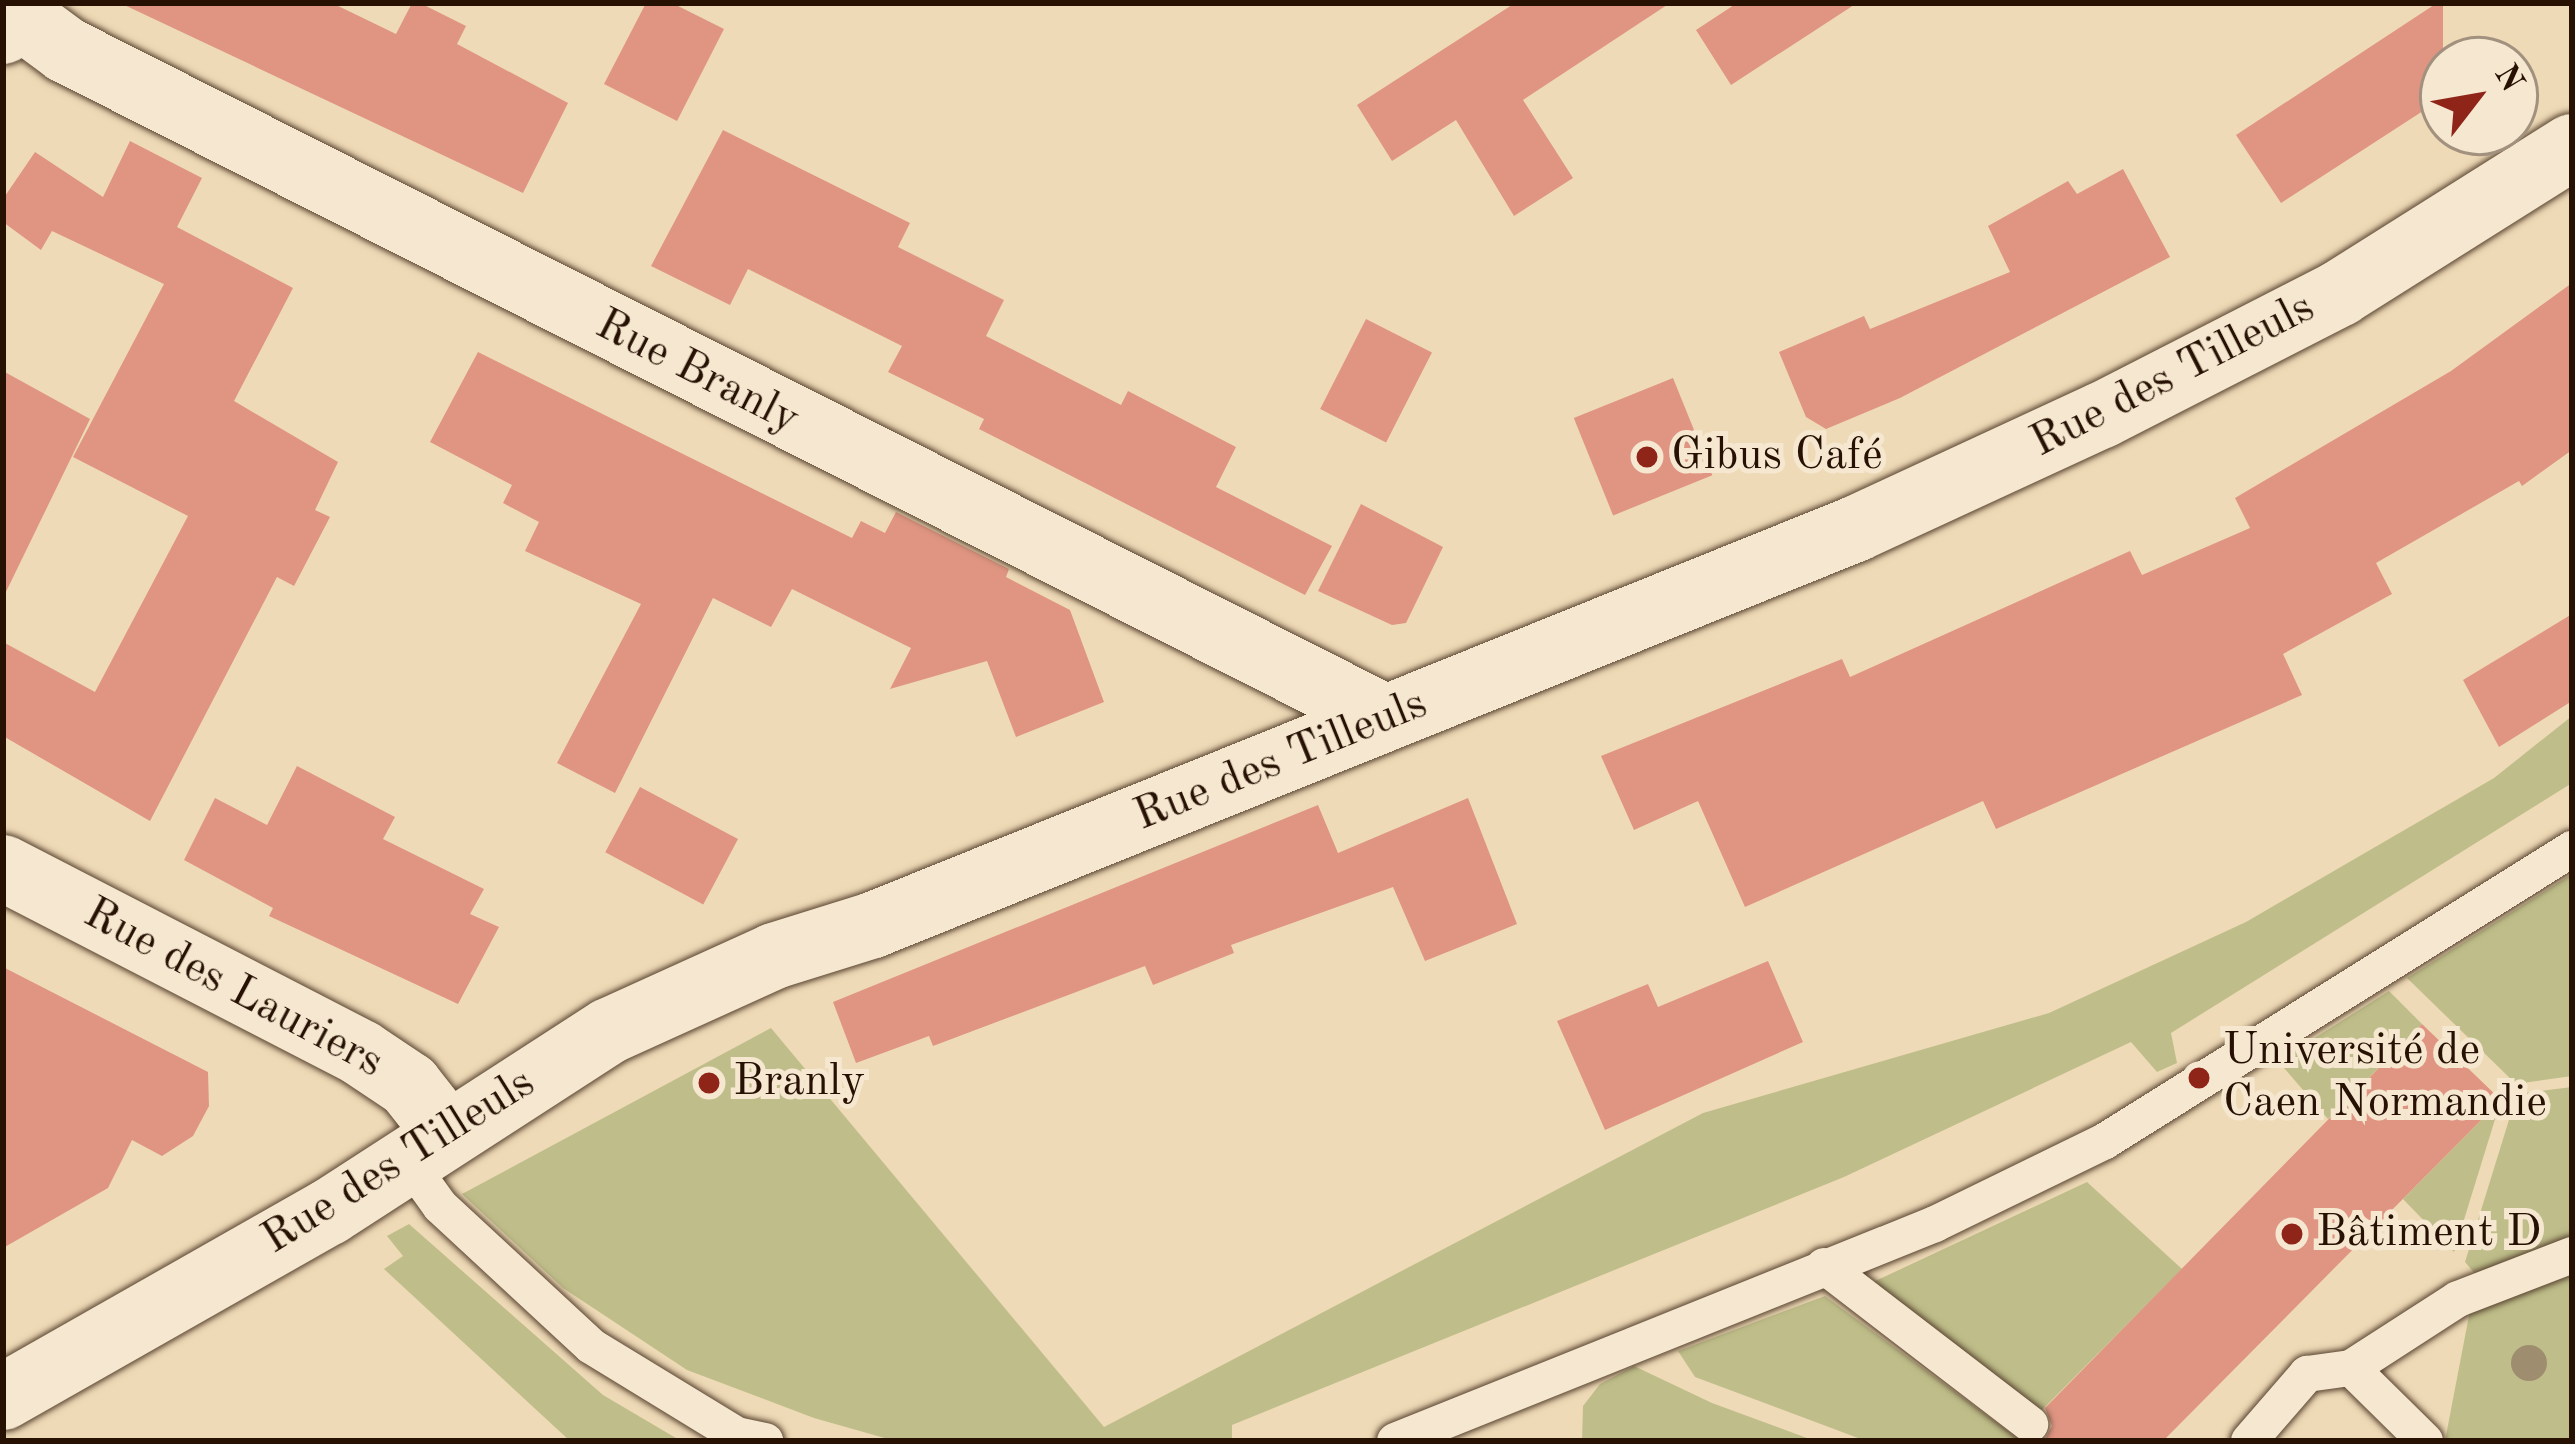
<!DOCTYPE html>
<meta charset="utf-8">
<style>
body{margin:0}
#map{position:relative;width:2575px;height:1444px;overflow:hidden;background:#efdab7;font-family:"Old Standard TT",serif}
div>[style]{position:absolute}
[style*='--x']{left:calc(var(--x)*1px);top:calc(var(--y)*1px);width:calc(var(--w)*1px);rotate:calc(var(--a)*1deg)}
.green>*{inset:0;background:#bfbe8a}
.building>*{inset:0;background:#df9582;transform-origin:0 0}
.roads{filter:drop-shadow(0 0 3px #584330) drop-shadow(0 0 3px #584330)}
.service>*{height:36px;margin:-18px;padding:0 18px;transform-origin:18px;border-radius:18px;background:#f5e7d0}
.minor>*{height:66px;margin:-33px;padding:0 33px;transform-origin:33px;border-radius:33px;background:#f5e7d0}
.tertiary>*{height:66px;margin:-33px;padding:0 33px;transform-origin:33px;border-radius:33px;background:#f5e7d0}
.trees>*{width:36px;height:36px;margin:-18px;border-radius:50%;background:#9e8d6e}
.dots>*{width:33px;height:33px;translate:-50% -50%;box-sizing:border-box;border:6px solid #f5e7d0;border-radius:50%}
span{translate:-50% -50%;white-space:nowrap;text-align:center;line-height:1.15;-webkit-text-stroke:10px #f5e7d0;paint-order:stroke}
.street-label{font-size:45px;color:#261103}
.poi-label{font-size:45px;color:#261103}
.left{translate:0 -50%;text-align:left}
.frame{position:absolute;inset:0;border:6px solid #261103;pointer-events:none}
.north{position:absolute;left:2419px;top:36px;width:120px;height:120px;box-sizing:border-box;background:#f5e7d0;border:3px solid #a2917e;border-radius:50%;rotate:59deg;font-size:33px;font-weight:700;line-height:48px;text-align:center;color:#261103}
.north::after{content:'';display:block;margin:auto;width:42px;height:54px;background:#8f2418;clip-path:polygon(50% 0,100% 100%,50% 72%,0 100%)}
</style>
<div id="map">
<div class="green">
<i style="clip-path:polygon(2572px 716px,2572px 783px,2171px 1033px,2177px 1063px,2157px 1072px,2131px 1042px,1844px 1177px,1232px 1425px,1232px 1441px,895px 1441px,814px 1418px,687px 1370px,563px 1288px,462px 1194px,771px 1028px,1104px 1427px,1703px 1113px,2049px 1013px,2246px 922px,2494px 778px)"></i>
<i style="clip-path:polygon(2572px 874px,2572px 1076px,2516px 1084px,2407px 978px)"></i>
<i style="clip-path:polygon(2389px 991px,2422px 1024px,2328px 1119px,2278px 1061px)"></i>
<i style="clip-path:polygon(2572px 1087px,2572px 1237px,2476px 1275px,2465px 1262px,2517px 1094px)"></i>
<i style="clip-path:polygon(2501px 1100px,2454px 1252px,2403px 1199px)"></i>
<i style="clip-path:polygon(2087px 1182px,2182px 1269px,2041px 1411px,1871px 1283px)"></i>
<i style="clip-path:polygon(409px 1224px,603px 1395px,681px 1441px,570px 1441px,384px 1269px,403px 1256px,387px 1236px)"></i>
<i style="clip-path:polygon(2572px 1267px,2572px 1441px,2445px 1441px,2471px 1305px)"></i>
<i style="clip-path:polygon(1825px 1296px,2016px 1437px,2020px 1441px,1866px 1441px,1695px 1377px,1678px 1351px)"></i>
<i style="clip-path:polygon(1634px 1366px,1712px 1403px,1815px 1441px,1582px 1441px,1583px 1406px,1600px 1384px)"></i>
</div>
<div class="building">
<i style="clip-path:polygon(120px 3px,332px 3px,396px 34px,412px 3px,420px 3px,466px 26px,457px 44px,568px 103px,523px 193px)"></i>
<i style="clip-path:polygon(646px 3px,672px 3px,724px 29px,677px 121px,604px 84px)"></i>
<i style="clip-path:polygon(1515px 3px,1670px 3px,1523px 100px,1573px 178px,1514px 216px,1456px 120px,1392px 161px,1357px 105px)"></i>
<i style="clip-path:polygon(1737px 3px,1857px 3px,1731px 85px,1696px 30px)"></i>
<i style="clip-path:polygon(2437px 3px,2443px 3px,2443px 98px,2281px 203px,2236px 135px)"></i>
<i style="clip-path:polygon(723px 130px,910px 223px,898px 247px,1004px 300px,986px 336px,1121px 405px,1128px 391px,1236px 447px,1216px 487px,1332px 546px,1305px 595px,979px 429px,984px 419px,888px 372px,902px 346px,748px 269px,730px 305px,651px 266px)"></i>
<i style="clip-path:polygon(130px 141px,202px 178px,177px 227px,293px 288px,234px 401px,338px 462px,315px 510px,330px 517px,294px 586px,277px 577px,150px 821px,3px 736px,3px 642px,95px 692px,188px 516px,73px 457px,164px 284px,52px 231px,41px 250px,3px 222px,3px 199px,35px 152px,103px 197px)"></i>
<i style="clip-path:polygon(2123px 169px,2170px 257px,1900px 398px,1826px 429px,1806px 417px,1779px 352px,1864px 316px,1870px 329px,2010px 272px,1988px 226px,2068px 181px,2077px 194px)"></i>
<i style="clip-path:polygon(2572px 283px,2572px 450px,2522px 486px,2519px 481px,2376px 563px,2392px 594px,2283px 654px,2302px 695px,1996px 829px,1983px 801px,1745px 907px,1698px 801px,1634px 830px,1601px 756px,1842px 659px,1850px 677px,2130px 551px,2142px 575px,2250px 528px,2235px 498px,2451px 371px)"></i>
<i style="left:1366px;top:319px;width:74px;height:101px;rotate:27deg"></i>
<i style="clip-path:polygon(478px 352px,852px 538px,861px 521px,885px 533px,896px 512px,1009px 569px,1006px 577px,1070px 610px,1104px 702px,1016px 737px,987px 661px,890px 689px,911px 648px,792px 589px,771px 627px,713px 598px,615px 793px,557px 763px,641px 604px,525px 551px,539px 522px,503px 503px,512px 485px,430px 442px)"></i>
<i style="clip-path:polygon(3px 371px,90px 419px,3px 598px)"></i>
<i style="left:1673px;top:378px;width:105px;height:107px;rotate:68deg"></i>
<i style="clip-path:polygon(1361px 504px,1443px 547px,1406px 623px,1392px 625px,1318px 591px)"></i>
<i style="clip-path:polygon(2572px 614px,2572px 701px,2499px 747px,2463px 680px)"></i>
<i style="clip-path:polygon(297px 766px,395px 817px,383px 839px,484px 889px,470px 914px,499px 927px,458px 1004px,269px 916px,273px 908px,184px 860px,215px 798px,267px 825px)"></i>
<i style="left:640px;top:787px;width:111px;height:74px;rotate:28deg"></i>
<i style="clip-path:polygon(1468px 798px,1517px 924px,1425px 961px,1393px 887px,1231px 945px,1234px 953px,1153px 985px,1145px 966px,933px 1046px,929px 1036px,856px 1063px,833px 1002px,1318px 805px,1338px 853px)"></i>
<i style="clip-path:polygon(1768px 961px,1803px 1042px,1605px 1130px,1557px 1021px,1648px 984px,1658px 1007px)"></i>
<i style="clip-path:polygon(3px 967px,208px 1072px,209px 1106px,193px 1136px,162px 1156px,132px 1140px,108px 1188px,3px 1248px)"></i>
<i style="clip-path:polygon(2422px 1024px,2501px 1100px,2163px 1441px,2044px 1441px,2052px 1426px,2045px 1408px)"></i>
</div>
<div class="roads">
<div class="service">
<i style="--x:407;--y:1160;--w:57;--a:54.3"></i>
<i style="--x:440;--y:1206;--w:206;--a:42.8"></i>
<i style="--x:591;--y:1346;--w:171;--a:31.4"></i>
<i style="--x:737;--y:1435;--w:29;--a:12"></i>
<i style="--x:1824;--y:1266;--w:260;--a:37.5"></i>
<i style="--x:2351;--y:1368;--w:104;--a:44.6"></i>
<i style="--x:1395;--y:1441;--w:582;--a:-21.89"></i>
<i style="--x:1935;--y:1224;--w:189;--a:-26"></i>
<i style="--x:2105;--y:1141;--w:551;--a:-32.02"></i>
<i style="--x:2249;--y:1441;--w:89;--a:-49.1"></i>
<i style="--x:2307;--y:1374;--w:44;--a:-7.8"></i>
<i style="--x:2351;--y:1368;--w:127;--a:-32.8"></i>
<i style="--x:2458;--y:1299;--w:122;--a:-21.1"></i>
</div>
<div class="minor">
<i style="--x:16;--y:13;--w:62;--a:36.5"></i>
<i style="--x:66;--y:50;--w:1479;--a:26.84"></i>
<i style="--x:3;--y:868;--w:403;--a:27.3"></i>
<i style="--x:361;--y:1053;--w:58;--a:33.7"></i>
<i style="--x:409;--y:1085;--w:60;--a:51.8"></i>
</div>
<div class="tertiary">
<i style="--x:3;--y:31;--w:36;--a:-52"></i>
<i style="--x:3;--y:1397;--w:375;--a:-29.6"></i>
<i style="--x:329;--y:1212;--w:333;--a:-32.9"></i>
<i style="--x:609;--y:1031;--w:181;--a:-24.4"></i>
<i style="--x:774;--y:956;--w:104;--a:-17.4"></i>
<i style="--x:873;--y:925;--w:1059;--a:-21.96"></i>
<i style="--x:1855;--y:529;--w:272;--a:-24.8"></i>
<i style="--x:2102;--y:415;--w:267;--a:-27.1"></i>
<i style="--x:2340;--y:293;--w:274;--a:-32.2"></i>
</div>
</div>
<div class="trees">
<i style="left:2529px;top:1363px"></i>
</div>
<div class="dots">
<i style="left:1647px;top:457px;background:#8f2418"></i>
<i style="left:2199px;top:1078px;background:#8f2418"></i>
<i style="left:709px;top:1083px;background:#8f2418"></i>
<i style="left:2292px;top:1234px;background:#8f2418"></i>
</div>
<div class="street-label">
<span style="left:697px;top:373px;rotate:27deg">Rue Branly</span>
<span style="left:2173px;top:376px;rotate:-27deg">Rue des Tilleuls</span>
<span style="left:1281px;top:761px;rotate:-22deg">Rue des Tilleuls</span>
<span style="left:233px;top:989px;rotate:28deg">Rue des Lauriers</span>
<span style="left:399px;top:1162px;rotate:-32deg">Rue des Tilleuls</span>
</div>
<div class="poi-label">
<span class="left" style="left:1671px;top:457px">Gibus Café</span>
<span class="left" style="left:2223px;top:1078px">Université de<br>Caen Normandie</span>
<span class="left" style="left:733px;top:1083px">Branly</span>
<span class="left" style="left:2316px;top:1234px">Bâtiment D</span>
</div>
<div class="frame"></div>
<div class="north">N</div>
</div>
